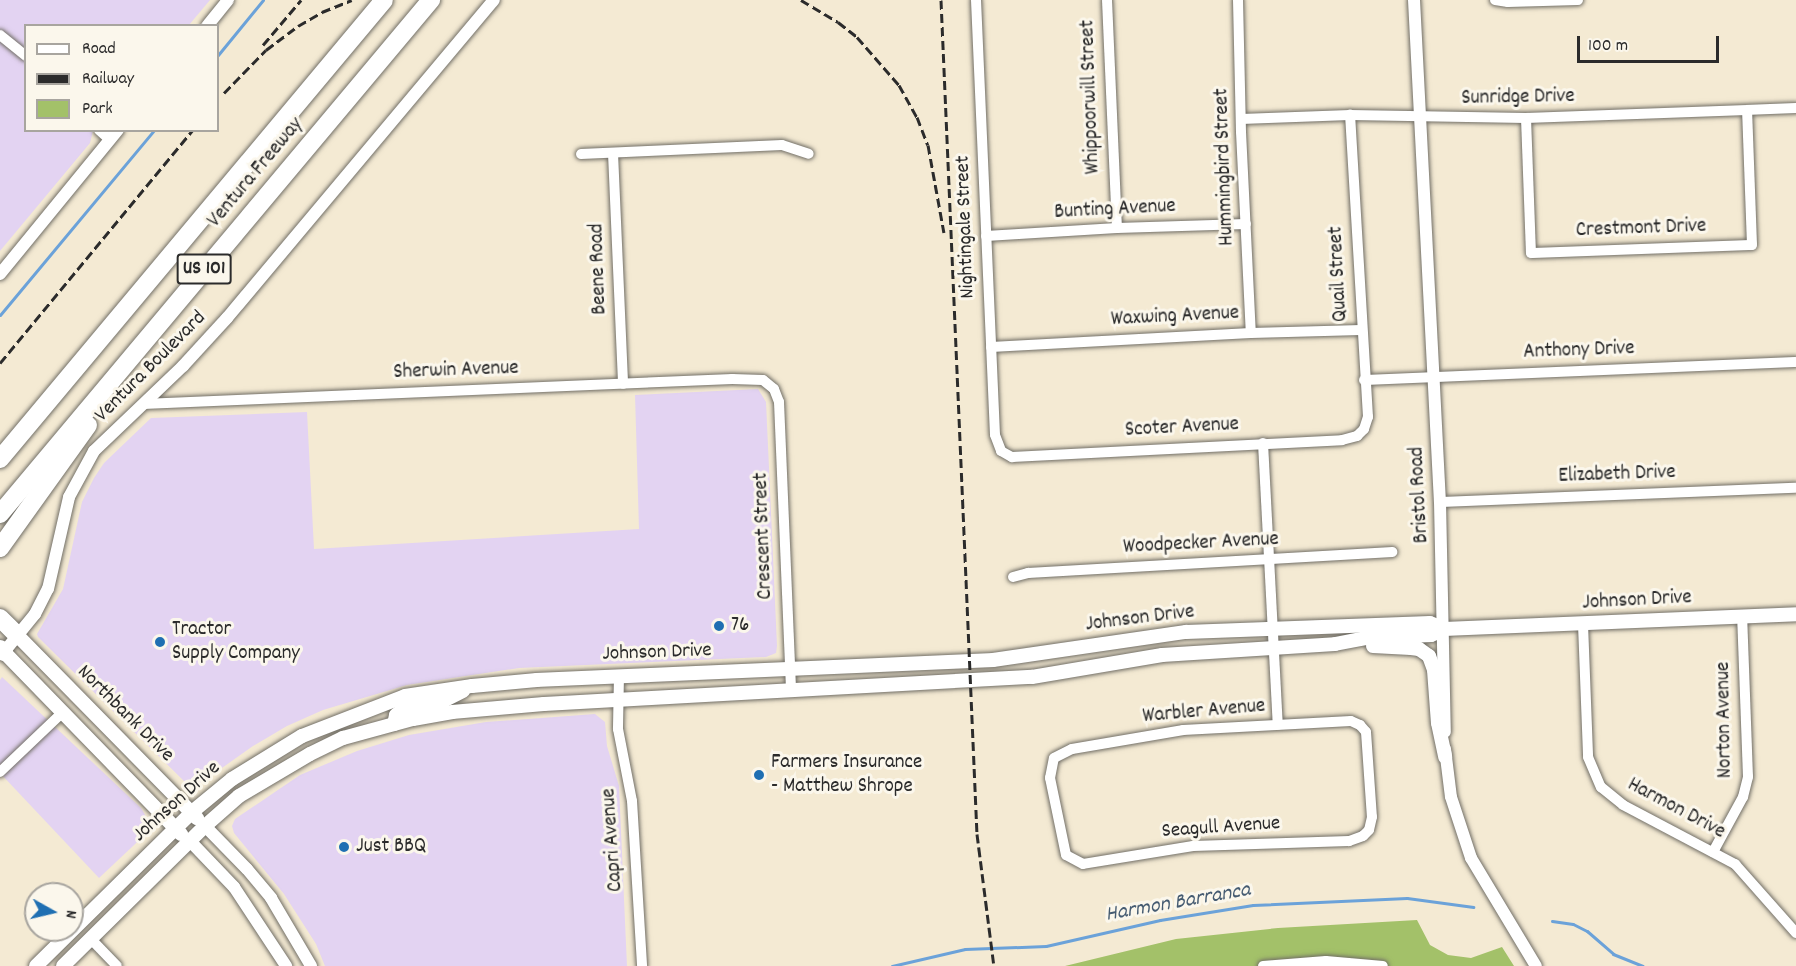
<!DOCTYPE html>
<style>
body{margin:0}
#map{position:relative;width:1796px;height:966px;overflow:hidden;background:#f4ead3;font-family:Dekko,sans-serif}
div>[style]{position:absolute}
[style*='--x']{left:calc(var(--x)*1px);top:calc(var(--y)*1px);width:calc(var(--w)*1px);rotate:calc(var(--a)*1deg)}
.built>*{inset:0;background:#e3d3f2}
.green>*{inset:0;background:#a3c169}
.stream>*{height:3px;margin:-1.5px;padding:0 1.5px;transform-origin:1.5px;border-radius:1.5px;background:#6ba2d9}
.roads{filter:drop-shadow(0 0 2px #716e66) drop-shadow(0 0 2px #716e66)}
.minor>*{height:10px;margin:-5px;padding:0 5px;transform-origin:5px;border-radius:5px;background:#fff}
.tertiary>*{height:12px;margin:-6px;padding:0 6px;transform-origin:6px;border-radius:6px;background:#fff}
.secondary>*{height:14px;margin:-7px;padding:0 7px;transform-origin:7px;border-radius:7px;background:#fff}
.motorway>*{height:18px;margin:-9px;padding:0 9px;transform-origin:9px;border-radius:9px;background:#fff}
.rail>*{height:3px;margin-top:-1.5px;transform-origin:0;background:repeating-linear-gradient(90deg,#2b2b2b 0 9px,transparent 0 13.5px)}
.dots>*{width:16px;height:16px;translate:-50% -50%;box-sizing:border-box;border:3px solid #fbf7ec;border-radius:50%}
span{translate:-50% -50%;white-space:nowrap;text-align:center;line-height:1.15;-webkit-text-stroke:6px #fbf7ec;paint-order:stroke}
.shield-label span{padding:2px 4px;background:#fbf7ec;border:2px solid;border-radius:4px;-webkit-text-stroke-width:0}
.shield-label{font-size:20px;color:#2b2b2b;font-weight:700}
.street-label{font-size:21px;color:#2b2b2b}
.poi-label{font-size:21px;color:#2b2b2b}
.left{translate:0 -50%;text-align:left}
.water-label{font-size:22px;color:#455b71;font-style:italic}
.legend{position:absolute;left:24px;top:24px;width:195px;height:108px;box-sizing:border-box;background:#fbf7ec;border:2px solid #a8a59f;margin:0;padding:8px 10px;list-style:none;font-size:18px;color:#2b2b2b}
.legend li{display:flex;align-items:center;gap:12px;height:30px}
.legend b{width:30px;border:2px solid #a8a59f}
.north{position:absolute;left:24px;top:882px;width:60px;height:60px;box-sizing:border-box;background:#fbf7ec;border:2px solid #a8a59f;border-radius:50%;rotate:98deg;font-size:16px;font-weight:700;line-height:24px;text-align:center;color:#2b2b2b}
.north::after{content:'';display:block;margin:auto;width:21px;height:27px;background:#1f6fb2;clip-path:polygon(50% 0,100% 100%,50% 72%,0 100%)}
.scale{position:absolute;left:1577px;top:36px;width:142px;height:27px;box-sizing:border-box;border:3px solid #2b2b2b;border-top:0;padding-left:8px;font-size:18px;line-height:21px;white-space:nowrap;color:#2b2b2b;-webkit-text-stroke:4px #fbf7ec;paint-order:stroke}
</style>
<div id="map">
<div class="built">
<i style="clip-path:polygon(0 0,210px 0,189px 25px,26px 26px,26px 130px,93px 131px,90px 143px,0 251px)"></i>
<i style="clip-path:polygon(758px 389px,766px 402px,777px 646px,776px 653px,766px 657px,519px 668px,407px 685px,323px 710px,287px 726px,253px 746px,195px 787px,188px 785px,38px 637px,37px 634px,63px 589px,82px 502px,94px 478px,104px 463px,151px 418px,307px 412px,314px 549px,639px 529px,635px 395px)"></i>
<i style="clip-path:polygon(2px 677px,141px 808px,148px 820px,150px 830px,99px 878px,0 773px,0 680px)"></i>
<i style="clip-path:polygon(595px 714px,605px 722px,607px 746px,619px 786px,627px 966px,325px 966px,316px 944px,284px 894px,234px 833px,232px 826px,235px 819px,300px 775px,357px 751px,409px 735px,486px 722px)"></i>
</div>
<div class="green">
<i style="clip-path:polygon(1417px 920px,1430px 945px,1448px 955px,1471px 958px,1502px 947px,1514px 966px,1065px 966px,1176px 939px,1278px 928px)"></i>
</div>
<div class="stream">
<i style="--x:218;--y:55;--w:71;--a:-50.7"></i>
<i style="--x:0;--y:315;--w:241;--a:-50.2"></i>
<i style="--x:1552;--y:921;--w:21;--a:8"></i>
<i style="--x:1573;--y:924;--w:16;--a:27"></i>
<i style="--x:1587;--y:931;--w:35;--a:41"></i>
<i style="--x:1613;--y:954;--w:32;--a:22"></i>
<i style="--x:892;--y:966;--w:75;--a:-13.1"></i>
<i style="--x:965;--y:949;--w:81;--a:-2.1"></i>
<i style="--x:1046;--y:946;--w:117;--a:-12.8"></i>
<i style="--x:1160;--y:920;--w:94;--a:-9.2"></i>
<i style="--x:1253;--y:905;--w:154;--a:-2.6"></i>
<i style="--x:1407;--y:898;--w:67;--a:7.8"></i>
</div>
<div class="roads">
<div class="minor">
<i style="--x:976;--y:0;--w:435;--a:87.5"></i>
<i style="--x:995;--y:435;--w:17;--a:69"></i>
<i style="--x:1001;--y:451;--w:13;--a:29"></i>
<i style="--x:1012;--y:457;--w:330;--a:-2.9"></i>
<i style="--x:1342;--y:440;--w:16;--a:-15"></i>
<i style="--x:1357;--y:436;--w:10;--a:-45"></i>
<i style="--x:1364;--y:429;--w:13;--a:-72"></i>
<i style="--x:1368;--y:417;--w:303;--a:-93.4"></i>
<i style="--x:1107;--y:0;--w:228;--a:87.5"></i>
<i style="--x:1238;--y:0;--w:132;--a:88.7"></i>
<i style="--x:1241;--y:132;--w:201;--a:87.2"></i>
<i style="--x:1495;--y:0;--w:13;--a:9"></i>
<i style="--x:1508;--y:2;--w:70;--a:-1.6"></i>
<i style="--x:0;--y:35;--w:33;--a:39"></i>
<i style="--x:1526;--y:118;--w:135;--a:87.9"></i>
<i style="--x:1531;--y:253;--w:221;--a:-2.1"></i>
<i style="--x:1752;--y:245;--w:134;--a:-92.1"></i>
<i style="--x:1241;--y:119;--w:109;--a:-2.1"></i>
<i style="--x:1350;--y:115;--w:176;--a:1"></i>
<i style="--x:1526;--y:118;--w:270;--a:-2.1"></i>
<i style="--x:99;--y:130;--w:15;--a:42"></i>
<i style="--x:613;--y:153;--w:231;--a:87.5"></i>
<i style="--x:581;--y:154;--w:201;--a:-2.6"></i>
<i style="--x:782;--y:145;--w:28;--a:18"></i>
<i style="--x:986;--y:236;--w:131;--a:-3.5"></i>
<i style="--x:1117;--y:228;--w:129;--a:-1.8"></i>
<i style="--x:991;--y:347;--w:260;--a:-3.1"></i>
<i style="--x:1251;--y:333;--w:110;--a:-1.6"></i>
<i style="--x:1364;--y:380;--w:432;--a:-2.4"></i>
<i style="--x:143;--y:404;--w:590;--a:-2.43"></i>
<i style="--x:732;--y:379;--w:31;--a:2"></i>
<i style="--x:763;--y:380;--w:14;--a:39"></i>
<i style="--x:774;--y:389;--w:14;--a:69"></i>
<i style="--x:779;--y:402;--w:288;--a:87.6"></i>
<i style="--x:1263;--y:443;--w:282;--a:87"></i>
<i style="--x:1440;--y:502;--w:356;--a:-2.3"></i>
<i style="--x:1013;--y:577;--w:16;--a:-15"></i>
<i style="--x:1028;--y:573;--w:365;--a:-3.3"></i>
<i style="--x:1583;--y:624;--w:133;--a:87.8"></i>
<i style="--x:1588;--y:757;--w:33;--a:67"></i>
<i style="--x:1601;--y:787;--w:28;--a:39"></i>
<i style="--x:1623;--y:805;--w:127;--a:27.8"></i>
<i style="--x:1735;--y:864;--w:92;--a:48.5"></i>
<i style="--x:619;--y:675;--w:54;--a:91.1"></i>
<i style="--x:618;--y:729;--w:73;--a:79"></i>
<i style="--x:632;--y:801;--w:165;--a:86.5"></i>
<i style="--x:1351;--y:721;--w:10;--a:24"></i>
<i style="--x:1360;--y:725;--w:9;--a:49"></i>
<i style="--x:1366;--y:732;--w:85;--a:86"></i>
<i style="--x:1372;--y:817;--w:13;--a:103"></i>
<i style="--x:1369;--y:830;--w:8;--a:135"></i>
<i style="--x:1363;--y:836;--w:15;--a:160"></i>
<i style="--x:1349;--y:841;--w:156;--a:178.2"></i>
<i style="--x:1193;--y:846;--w:111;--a:170.7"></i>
<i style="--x:1083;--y:864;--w:19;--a:-152"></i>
<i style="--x:1066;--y:855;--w:79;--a:-101.7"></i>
<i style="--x:1050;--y:778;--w:20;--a:-79"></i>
<i style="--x:1054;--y:758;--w:20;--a:-27"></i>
<i style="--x:1072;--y:749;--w:113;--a:-9.7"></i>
<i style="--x:1183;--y:730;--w:168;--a:-3.1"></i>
<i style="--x:0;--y:772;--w:86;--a:-43.6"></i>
<i style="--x:1713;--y:852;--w:63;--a:-61.4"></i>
<i style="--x:1743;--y:797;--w:21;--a:-76"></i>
<i style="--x:1748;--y:777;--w:160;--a:-92.1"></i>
<i style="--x:91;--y:939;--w:37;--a:46"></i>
<i style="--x:1263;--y:966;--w:63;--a:-4.5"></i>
<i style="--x:1326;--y:961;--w:57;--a:5"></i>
</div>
<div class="tertiary">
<i style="--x:1414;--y:0;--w:503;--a:87.04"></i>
<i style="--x:1440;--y:502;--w:230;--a:88.8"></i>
<i style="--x:207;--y:26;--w:33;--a:-51"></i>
<i style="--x:0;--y:274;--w:186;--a:-50.7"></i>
<i style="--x:4;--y:652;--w:49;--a:-50.8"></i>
<i style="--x:35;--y:614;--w:28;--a:-63"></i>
<i style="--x:48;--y:589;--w:94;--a:-77.1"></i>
<i style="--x:69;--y:497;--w:52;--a:-61.5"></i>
<i style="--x:94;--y:451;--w:123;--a:-43.7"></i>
<i style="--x:183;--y:366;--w:65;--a:-47.5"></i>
<i style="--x:227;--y:318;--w:415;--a:-50"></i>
<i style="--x:1445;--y:749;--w:48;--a:82.9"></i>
<i style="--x:1451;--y:797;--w:64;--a:71.8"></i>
<i style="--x:1471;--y:858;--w:126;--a:59"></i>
<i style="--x:205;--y:826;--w:60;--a:45.7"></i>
<i style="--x:247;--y:869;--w:38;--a:50"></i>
<i style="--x:271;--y:898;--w:79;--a:59.5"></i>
<i style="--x:190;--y:841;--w:64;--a:46.3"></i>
<i style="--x:234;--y:887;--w:95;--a:56.6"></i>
</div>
<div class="secondary">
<i style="--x:17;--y:635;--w:257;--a:45.5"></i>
<i style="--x:1373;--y:646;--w:38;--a:3"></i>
<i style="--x:1411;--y:648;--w:8;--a:7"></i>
<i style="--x:1419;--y:649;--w:12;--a:35"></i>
<i style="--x:1429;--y:656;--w:15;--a:70"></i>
<i style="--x:1434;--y:670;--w:53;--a:85.7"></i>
<i style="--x:1438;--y:723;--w:35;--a:78"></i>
<i style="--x:4;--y:652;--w:254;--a:45.8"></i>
<i style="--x:394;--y:724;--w:9;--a:-77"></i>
<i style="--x:396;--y:715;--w:8;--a:-40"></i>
<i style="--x:402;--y:710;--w:40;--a:-12"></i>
<i style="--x:441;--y:702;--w:25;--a:-27"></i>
<i style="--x:36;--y:966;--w:219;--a:-44.6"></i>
<i style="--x:192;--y:812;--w:52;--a:-39.5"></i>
<i style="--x:232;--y:779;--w:82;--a:-31.6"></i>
<i style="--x:302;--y:736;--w:110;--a:-21.2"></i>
<i style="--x:405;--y:696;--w:68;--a:-8.5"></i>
<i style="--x:472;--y:686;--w:65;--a:-5.3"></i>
<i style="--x:537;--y:680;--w:456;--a:-2.5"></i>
<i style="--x:993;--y:660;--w:195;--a:-8.3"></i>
<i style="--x:1186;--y:632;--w:244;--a:-2.1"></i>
<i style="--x:1430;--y:623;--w:16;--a:22"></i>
<i style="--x:63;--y:966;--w:199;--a:-44.6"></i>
<i style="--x:205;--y:826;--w:45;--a:-41.4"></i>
<i style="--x:239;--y:796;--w:82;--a:-30.6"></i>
<i style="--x:310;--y:754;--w:37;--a:-26"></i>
<i style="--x:343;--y:738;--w:73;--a:-15.2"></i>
<i style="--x:413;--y:719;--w:40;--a:-10"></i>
<i style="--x:452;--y:712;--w:92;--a:-5"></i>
<i style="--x:544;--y:704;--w:489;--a:-3.2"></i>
<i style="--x:1032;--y:677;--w:132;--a:-9.6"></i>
<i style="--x:1162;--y:655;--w:173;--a:-3.6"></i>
<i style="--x:1335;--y:644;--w:31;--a:-11"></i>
<i style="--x:1365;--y:638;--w:66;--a:-2.6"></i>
<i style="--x:1431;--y:635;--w:15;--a:-23"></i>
<i style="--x:1445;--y:629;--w:351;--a:-2.4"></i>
</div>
<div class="motorway">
<i style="--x:0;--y:459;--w:598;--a:-50.08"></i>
<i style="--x:0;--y:514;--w:671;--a:-50.02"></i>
<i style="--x:0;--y:548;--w:151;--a:-54.4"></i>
<i style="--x:0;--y:618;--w:24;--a:45"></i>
<i style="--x:0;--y:649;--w:5;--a:37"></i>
</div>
</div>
<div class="rail">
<i style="--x:801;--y:0;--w:43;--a:30.7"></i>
<i style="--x:838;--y:22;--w:24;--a:38"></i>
<i style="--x:857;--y:37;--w:64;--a:48.8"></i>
<i style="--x:899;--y:85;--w:37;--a:61"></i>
<i style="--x:917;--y:117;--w:30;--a:69"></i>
<i style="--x:928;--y:145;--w:89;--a:79.7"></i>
<i style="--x:941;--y:0;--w:835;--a:87.53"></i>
<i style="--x:977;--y:834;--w:133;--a:82.7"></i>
<i style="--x:263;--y:45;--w:59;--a:-49.8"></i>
<i style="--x:224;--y:93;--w:60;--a:-45.7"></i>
<i style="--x:266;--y:50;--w:40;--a:-37"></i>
<i style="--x:298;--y:26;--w:28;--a:-30"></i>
<i style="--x:322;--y:12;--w:32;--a:-22"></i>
<i style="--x:0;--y:363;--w:303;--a:-50.4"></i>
</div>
<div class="dots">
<i style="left:719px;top:626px;background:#1f6fb2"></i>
<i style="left:160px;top:642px;background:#1f6fb2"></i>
<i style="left:759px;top:775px;background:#1f6fb2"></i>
<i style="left:344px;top:847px;background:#1f6fb2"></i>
</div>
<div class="shield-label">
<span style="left:204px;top:269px">US 101</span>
</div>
<div class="street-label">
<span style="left:1091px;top:97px;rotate:-92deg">Whippoorwill Street</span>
<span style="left:1518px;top:98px;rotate:-1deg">Sunridge Drive</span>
<span style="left:1225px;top:167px;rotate:-92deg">Hummingbird Street</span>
<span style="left:256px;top:173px;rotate:-50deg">Ventura Freeway</span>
<span style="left:1115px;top:210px;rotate:-3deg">Bunting Avenue</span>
<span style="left:966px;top:227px;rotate:-92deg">Nightingale Street</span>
<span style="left:1641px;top:229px;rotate:-2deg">Crestmont Drive</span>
<span style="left:599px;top:269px;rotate:-92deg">Beene Road</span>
<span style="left:1339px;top:274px;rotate:-93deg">Quail Street</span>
<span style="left:1175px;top:317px;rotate:-3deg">Waxwing Avenue</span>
<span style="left:1579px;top:351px;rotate:-2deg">Anthony Drive</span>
<span style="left:151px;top:367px;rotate:-45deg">Ventura Boulevard</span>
<span style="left:456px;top:371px;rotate:-2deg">Sherwin Avenue</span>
<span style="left:1182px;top:428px;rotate:-3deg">Scoter Avenue</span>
<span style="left:1617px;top:475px;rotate:-2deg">Elizabeth Drive</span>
<span style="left:1420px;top:495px;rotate:-93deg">Bristol Road</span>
<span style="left:764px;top:536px;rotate:-92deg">Crescent Street</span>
<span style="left:1201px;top:544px;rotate:-3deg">Woodpecker Avenue</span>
<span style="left:1637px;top:601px;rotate:-3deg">Johnson Drive</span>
<span style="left:1140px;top:619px;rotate:-7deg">Johnson Drive</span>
<span style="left:657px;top:653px;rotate:-2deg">Johnson Drive</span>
<span style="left:1204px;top:712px;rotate:-5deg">Warbler Avenue</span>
<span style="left:125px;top:714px;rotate:45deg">Northbank Drive</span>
<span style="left:1725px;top:720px;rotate:-91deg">Norton Avenue</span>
<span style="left:177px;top:802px;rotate:-42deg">Johnson Drive</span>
<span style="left:1676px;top:809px;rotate:28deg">Harmon Drive</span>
<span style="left:1221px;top:828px;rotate:-4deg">Seagull Avenue</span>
<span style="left:613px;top:840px;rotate:-94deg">Capri Avenue</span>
</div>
<div class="poi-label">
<span class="left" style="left:731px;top:626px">76</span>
<span class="left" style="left:172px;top:642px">Tractor<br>Supply Company</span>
<span class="left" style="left:771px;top:775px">Farmers Insurance<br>- Matthew Shrope</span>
<span class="left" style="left:356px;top:847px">Just BBQ</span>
</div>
<div class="water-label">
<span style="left:1178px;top:903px;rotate:-10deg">Harmon Barranca</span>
</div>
<ul class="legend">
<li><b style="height:8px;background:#fff"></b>Road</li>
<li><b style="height:8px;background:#2b2b2b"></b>Railway</li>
<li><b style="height:16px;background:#a3c169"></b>Park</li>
</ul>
<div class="north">N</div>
<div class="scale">100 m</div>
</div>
